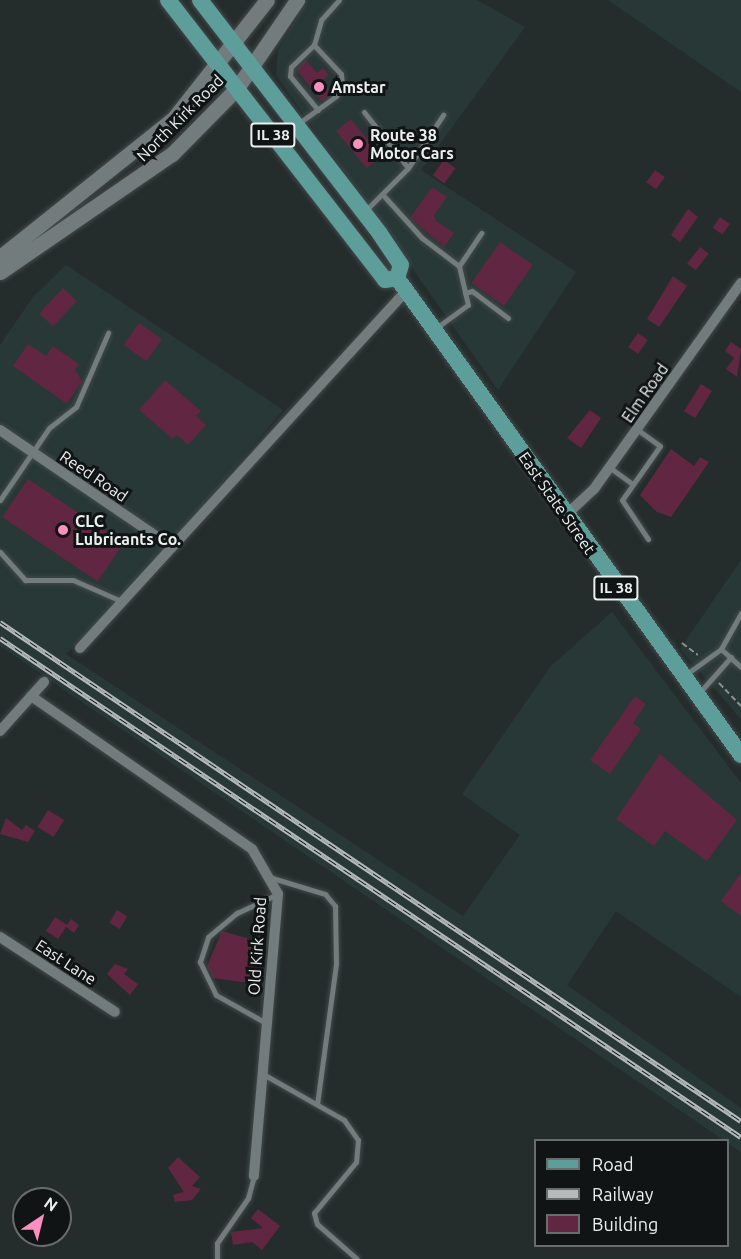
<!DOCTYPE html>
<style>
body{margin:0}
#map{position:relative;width:741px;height:1259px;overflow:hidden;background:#252d2c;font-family:Ubuntu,sans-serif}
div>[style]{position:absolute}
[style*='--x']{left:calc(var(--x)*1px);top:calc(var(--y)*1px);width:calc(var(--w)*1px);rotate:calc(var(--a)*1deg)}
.built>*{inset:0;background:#283837}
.building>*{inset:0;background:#602642;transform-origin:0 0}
.path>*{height:1.5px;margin-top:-0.75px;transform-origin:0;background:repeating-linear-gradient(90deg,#8b9190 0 6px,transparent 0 9px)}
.roads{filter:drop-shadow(0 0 2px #434a49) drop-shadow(0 0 2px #434a49)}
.lane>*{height:5px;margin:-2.5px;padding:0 2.5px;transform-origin:2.5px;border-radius:2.5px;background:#737c7c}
.street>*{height:10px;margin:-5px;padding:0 5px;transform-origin:5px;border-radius:5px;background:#737c7c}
.secondary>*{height:15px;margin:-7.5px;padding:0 7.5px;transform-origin:7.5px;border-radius:7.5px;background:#737c7c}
.primary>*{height:16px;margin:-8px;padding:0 8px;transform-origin:8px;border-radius:8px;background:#5d9e9b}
.rail>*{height:5px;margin-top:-2.5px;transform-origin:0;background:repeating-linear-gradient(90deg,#111414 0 9px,#b5bbba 0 18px);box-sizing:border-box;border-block:2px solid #b5bbba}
.dots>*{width:16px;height:16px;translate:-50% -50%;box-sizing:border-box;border:3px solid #111414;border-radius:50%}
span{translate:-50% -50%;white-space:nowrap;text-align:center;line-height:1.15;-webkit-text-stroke:6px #111414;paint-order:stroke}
.shield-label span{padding:2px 4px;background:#111414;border:2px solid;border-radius:4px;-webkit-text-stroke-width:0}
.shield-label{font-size:15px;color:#ebf0ef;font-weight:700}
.poi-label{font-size:16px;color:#ebf0ef;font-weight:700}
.left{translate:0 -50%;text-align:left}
.street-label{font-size:16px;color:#ebf0ef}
.legend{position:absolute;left:534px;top:1139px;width:195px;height:108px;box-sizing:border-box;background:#111414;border:2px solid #686c6c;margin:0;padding:8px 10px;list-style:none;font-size:18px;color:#ebf0ef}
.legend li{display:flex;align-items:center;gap:12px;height:30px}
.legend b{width:30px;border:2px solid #686c6c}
.north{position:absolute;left:12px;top:1187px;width:60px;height:60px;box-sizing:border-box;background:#111414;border:2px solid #686c6c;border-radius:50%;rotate:35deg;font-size:16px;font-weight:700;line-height:24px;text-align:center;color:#ebf0ef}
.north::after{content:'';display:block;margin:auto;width:21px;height:27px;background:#fd8ec0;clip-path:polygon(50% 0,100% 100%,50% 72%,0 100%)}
</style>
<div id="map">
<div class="built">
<i style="clip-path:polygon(307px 0,477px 0,525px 27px,421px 170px,576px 272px,498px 390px,276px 75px,278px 50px)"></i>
<i style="clip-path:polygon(608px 0,741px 0,741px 92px,712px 72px)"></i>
<i style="clip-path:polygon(66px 265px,283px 410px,173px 541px,66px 654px,463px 916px,520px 835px,462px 794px,551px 666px,612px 612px,741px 783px,741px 997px,616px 911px,567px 985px,741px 1108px,741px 1152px,0 646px,0 345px,33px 297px)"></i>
<i style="clip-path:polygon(741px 560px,741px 719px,680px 649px)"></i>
</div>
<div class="building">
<i style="clip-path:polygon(306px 60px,317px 73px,323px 68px,329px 75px,322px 80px,332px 93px,321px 101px,296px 69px)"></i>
<i style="left:351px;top:119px;width:48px;height:19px;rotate:51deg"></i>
<i style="left:444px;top:160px;width:14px;height:19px;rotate:36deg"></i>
<i style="left:655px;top:170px;width:12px;height:15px;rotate:35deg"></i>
<i style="clip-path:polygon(432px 187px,447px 197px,434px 215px,436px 221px,454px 233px,444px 247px,410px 218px)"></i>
<i style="clip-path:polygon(688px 209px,698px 217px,680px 242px,671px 235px)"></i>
<i style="left:720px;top:217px;width:12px;height:13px;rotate:35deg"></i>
<i style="left:500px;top:242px;width:40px;height:50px;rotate:35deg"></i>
<i style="left:700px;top:247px;width:11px;height:21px;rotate:38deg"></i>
<i style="clip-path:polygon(673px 276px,687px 286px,659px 327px,647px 319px)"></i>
<i style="left:63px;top:288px;width:19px;height:35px;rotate:43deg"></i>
<i style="left:139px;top:323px;width:28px;height:27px;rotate:35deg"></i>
<i style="left:638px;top:333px;width:12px;height:17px;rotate:35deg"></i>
<i style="clip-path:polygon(731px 342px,741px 349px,737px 377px,726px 369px,734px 358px,725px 351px)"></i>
<i style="clip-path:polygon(28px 344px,46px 356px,53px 346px,79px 364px,75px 370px,82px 381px,67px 404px,13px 366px)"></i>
<i style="clip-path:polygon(165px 380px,201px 411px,196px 416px,206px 425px,188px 445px,177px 435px,173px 439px,139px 410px)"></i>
<i style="left:701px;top:384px;width:13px;height:32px;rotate:32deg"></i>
<i style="clip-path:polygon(590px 410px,601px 418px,581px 448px,567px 438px)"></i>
<i style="clip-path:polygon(671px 449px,694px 466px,700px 457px,709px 462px,671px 517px,657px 512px,640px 495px)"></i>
<i style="left:28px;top:479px;width:115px;height:46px;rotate:34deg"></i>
<i style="clip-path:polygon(635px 696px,646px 704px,633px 723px,641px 729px,610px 774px,590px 760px)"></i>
<i style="clip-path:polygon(660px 754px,737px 820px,707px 861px,665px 831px,654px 846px,616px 819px)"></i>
<i style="left:48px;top:810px;width:19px;height:20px;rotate:32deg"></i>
<i style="clip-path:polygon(6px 818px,22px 830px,26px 825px,35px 831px,28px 842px,0 834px)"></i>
<i style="clip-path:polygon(741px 873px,741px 916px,721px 901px)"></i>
<i style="left:117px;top:910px;width:12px;height:15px;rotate:31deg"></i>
<i style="clip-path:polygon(55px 917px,67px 925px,71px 919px,79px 925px,74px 933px,66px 927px,58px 939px,46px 931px)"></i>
<i style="clip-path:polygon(222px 931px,260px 942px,249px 983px,213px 978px,207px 966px)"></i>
<i style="clip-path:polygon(115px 964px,128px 969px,124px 974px,138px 984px,130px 995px,107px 974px)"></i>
<i style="clip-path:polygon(178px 1157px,200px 1177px,192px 1186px,201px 1189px,192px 1200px,175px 1202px,173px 1195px,184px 1192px,168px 1168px)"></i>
<i style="clip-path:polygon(258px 1209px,280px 1226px,262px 1250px,252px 1242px,233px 1245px,231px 1232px,263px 1228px,251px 1218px)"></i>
</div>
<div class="path">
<i style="--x:682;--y:643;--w:20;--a:37"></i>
<i style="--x:719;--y:683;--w:32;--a:46"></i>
</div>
<div class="roads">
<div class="lane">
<i style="--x:318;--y:110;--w:44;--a:-129.5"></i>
<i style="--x:290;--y:76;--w:9;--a:-84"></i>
<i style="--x:291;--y:67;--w:32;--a:-44"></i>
<i style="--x:314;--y:45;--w:26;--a:-74"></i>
<i style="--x:321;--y:20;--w:27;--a:-48"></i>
<i style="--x:364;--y:112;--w:71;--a:51.8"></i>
<i style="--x:299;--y:123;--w:46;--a:-36.1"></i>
<i style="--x:336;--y:96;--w:13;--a:-63"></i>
<i style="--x:342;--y:84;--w:10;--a:-96"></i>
<i style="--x:341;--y:74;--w:40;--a:-133"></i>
<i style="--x:383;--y:195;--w:58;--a:47.8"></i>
<i style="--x:422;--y:238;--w:46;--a:37.1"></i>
<i style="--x:365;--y:211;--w:61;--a:-45"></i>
<i style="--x:408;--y:168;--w:64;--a:-56.6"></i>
<i style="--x:465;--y:293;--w:7;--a:-16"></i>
<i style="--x:472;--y:291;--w:45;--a:36.9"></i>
<i style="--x:436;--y:328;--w:39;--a:-36"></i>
<i style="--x:468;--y:305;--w:40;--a:-103"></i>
<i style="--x:459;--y:266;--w:40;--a:-56"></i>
<i style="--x:638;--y:430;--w:27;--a:36"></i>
<i style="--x:660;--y:446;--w:66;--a:125.1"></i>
<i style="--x:622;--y:500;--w:47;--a:56.3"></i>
<i style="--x:609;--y:467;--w:29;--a:36"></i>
<i style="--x:0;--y:500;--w:87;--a:-55.8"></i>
<i style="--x:49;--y:428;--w:34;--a:-38"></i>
<i style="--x:76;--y:407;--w:81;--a:-66.6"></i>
<i style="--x:0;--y:552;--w:38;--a:48"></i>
<i style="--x:25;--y:580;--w:48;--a:0"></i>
<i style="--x:73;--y:580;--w:52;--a:23.6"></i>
<i style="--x:721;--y:649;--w:27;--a:42"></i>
<i style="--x:685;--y:675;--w:44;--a:-35.8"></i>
<i style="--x:721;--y:649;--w:41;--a:-60.9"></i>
<i style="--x:700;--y:692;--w:47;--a:-48.5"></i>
<i style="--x:269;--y:877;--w:59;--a:16.9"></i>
<i style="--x:325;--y:894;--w:16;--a:50"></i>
<i style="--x:335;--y:906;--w:58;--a:89"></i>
<i style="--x:336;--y:964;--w:141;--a:97.7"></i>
<i style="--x:266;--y:1023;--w:57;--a:-150.8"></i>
<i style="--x:216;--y:995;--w:37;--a:-116"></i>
<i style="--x:200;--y:962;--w:26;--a:-72"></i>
<i style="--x:208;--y:937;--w:38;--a:-40"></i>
<i style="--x:237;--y:913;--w:45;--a:-24.9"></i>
<i style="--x:263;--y:1074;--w:93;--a:29.6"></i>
<i style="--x:344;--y:1120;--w:24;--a:55"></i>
<i style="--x:358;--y:1140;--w:22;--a:95"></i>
<i style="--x:356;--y:1162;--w:66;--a:129.5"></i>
<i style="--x:314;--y:1213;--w:11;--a:75"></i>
<i style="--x:317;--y:1224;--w:53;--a:41.2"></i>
<i style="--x:217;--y:1259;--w:16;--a:-90"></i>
<i style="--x:217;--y:1243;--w:55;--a:-55.4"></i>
<i style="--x:248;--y:1198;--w:23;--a:-75"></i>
</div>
<div class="street">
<i style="--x:0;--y:430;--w:208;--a:34.2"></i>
<i style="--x:566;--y:515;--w:38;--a:-43"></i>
<i style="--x:594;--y:489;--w:253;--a:-54.5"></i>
<i style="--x:80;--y:648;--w:483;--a:-47.6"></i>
<i style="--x:31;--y:696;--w:269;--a:34.7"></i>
<i style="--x:252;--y:849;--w:52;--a:60"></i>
<i style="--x:278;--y:894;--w:283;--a:94.9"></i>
<i style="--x:0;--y:731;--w:66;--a:-48.1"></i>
<i style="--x:0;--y:937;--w:137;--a:33.1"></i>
</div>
<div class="secondary">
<i style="--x:0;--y:257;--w:223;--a:-38.6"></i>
<i style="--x:174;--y:118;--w:150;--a:-51.8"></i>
<i style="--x:0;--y:272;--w:209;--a:-34.5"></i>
<i style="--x:172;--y:154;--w:93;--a:-45.4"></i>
<i style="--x:237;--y:88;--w:107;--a:-55.7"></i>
</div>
<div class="primary">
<i style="--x:168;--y:0;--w:354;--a:52.2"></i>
<i style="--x:385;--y:280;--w:12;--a:-9"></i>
<i style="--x:200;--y:0;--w:295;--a:52.4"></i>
<i style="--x:380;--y:234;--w:37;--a:56"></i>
<i style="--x:401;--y:265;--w:14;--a:107"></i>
<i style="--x:397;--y:278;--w:588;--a:54.2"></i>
</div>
</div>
<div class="rail">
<i style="--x:0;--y:622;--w:893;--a:33.96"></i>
<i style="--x:0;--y:638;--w:893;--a:33.96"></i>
</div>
<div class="dots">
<i style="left:319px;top:87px;background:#fd8ec0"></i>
<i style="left:358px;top:144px;background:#fd8ec0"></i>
<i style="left:63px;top:530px;background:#fd8ec0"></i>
</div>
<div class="shield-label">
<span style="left:273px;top:135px">IL 38</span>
<span style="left:616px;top:588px">IL 38</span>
</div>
<div class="poi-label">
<span class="left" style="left:331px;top:87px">Amstar</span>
<span class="left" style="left:370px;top:144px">Route 38<br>Motor Cars</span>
<span class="left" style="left:75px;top:530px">CLC<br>Lubricants Co.</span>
</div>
<div class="street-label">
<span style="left:180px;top:118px;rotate:-45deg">North Kirk Road</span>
<span style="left:645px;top:393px;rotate:-55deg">Elm Road</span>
<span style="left:94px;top:476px;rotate:34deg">Reed Road</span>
<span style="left:557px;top:503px;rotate:55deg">East State Street</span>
<span style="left:257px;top:946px;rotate:-86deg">Old Kirk Road</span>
<span style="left:66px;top:962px;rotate:33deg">East Lane</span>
</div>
<ul class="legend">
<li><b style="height:8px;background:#5d9e9b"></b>Road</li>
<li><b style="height:8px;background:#b5bbba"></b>Railway</li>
<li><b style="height:16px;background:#602642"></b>Building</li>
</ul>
<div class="north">N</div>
</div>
